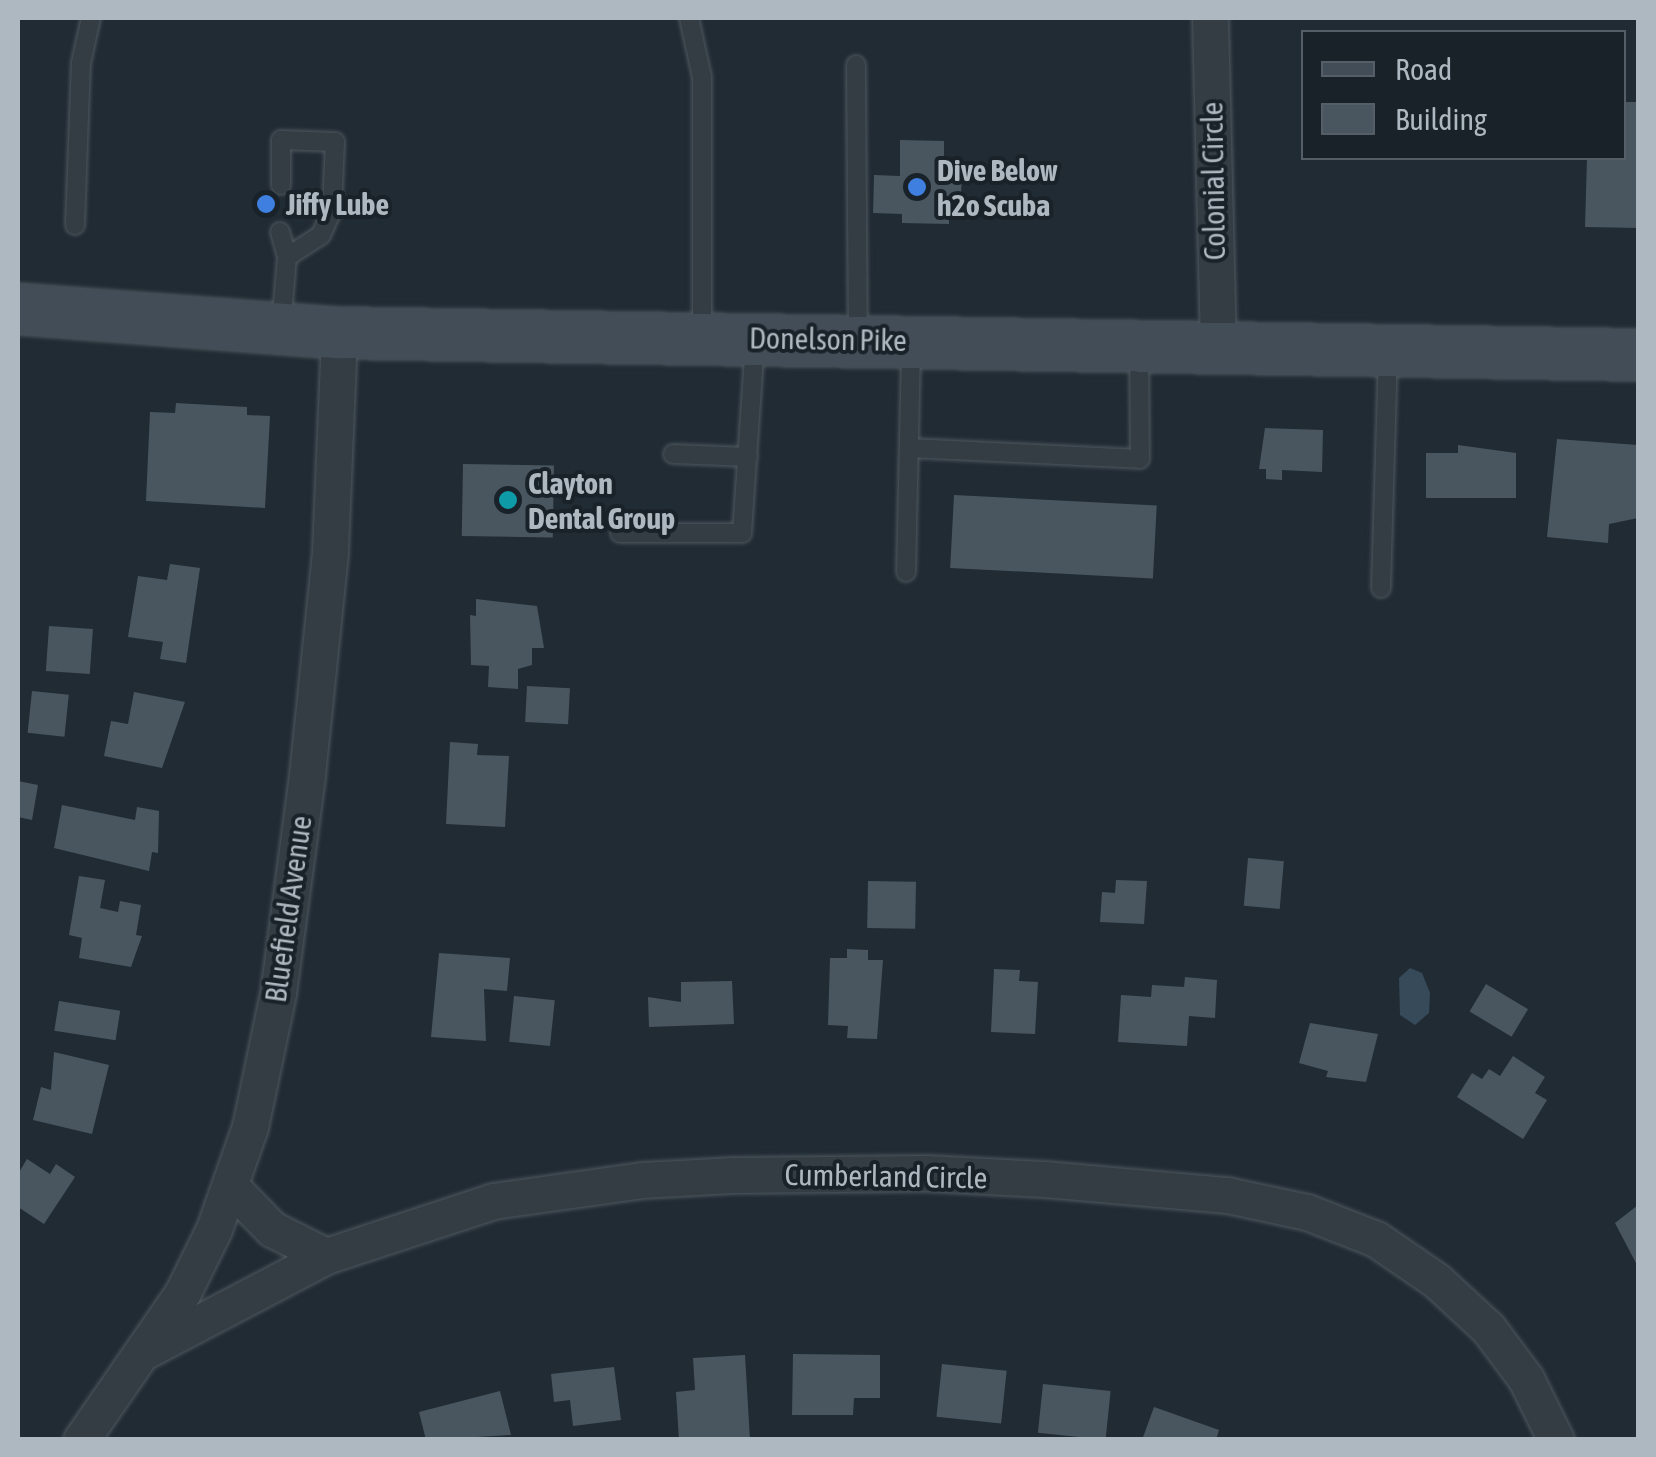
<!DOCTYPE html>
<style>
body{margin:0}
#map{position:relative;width:1656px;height:1457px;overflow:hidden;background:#212b34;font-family:"Asap Condensed",sans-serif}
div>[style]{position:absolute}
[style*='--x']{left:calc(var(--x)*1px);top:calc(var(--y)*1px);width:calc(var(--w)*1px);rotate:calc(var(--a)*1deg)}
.water>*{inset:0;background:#364a5a}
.building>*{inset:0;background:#49565f;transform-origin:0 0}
.roads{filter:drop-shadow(0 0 2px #4e585f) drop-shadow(0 0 2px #4e585f)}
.service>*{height:18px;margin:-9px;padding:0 9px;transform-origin:9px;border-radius:9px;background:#343d44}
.minor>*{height:35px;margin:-17.5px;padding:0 17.5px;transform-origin:17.5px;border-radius:17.5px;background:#343d44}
.secondary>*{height:50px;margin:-25px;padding:0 25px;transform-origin:25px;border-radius:25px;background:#424d57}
.dots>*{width:28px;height:28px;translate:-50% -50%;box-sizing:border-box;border:5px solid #192229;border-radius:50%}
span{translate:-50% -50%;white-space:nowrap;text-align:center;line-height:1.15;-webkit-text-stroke:8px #192229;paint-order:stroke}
.poi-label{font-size:30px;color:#aeb8c1;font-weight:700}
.left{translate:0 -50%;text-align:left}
.street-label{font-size:30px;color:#aeb8c1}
.frame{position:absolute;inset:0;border:20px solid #aeb8c1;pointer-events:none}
.legend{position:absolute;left:1301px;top:30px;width:325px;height:130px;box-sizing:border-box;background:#192229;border:2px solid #555e66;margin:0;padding:12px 18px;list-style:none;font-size:30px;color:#aeb8c1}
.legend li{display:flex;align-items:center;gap:20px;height:50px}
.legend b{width:50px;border:2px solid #555e66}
</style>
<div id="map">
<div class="water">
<i style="clip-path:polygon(1410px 968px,1422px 973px,1430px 993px,1429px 1013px,1415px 1025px,1400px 1015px,1399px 978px)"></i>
</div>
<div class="building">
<i style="clip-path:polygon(1624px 102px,1638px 102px,1638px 228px,1585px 227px,1587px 158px,1624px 158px)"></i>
<i style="clip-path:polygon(900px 140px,944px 141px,944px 172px,962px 172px,961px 197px,949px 197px,949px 224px,902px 223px,902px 214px,873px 213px,874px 175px,900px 176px)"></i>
<i style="clip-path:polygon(176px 403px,247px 407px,247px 415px,270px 416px,265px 508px,146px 501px,150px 412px,175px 413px)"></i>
<i style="clip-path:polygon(1265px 428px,1323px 430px,1322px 472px,1282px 470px,1282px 480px,1266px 479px,1266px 469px,1259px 469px)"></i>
<i style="clip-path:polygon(1557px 439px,1638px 445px,1638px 518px,1609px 524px,1608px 543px,1547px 537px)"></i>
<i style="clip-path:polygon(1458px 445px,1516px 453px,1516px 498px,1426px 498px,1426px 453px,1458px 453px)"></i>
<i style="left:463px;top:464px;width:91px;height:72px;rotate:1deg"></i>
<i style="left:954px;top:495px;width:203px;height:73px;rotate:3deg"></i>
<i style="clip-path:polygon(170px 564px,200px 568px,186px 663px,160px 659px,163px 642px,128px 637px,138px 576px,167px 580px)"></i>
<i style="clip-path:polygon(476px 599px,537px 606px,544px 648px,532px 648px,532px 665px,518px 669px,518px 689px,488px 687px,489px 666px,471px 665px,470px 615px,476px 616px)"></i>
<i style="left:49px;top:626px;width:44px;height:45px;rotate:4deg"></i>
<i style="left:527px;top:686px;width:43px;height:36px;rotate:3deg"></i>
<i style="left:32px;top:691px;width:37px;height:42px;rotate:6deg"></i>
<i style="clip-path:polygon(134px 692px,185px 702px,162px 768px,104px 756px,111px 721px,128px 724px)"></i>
<i style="clip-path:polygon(450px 742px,478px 744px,477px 755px,509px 756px,505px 827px,446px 824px)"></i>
<i style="clip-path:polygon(18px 781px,38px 785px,32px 820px,18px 817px)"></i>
<i style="clip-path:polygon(62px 805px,135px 820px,137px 807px,159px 811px,158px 853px,152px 852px,149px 871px,54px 848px)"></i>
<i style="left:1248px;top:858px;width:36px;height:48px;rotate:5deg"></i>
<i style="clip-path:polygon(79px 876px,105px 880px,100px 908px,118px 912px,120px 901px,141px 905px,136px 935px,142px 936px,131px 967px,79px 958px,82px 938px,69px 935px)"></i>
<i style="clip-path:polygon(1116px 880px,1147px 881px,1144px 924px,1100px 922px,1102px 892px,1115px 893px)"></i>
<i style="left:868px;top:881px;width:48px;height:47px;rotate:1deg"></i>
<i style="clip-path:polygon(847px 949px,868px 950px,868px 960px,883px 960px,877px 1039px,847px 1038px,848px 1026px,828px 1025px,830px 958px,847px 958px)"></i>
<i style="clip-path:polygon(439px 953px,510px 958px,507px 991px,484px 989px,486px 1041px,431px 1037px)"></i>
<i style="clip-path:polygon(994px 969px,1020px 970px,1019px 981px,1038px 982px,1035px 1034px,991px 1032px)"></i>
<i style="clip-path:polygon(1185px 977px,1217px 980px,1215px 1018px,1189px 1016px,1187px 1046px,1118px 1042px,1121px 995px,1151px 997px,1152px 985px,1184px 987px)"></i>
<i style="clip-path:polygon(732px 981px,734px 1024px,649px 1027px,648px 997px,681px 1002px,681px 982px)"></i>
<i style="left:1486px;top:984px;width:49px;height:32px;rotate:31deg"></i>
<i style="left:514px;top:996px;width:41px;height:46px;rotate:6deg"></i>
<i style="left:59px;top:1001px;width:62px;height:30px;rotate:9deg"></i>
<i style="clip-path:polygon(1310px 1023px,1378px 1034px,1366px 1082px,1326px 1077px,1328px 1071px,1299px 1063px)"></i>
<i style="clip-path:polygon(54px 1052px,109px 1065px,92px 1134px,33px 1120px,41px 1087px,51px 1090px)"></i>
<i style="clip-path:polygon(1513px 1056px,1545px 1077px,1535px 1093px,1547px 1100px,1523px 1139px,1457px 1097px,1472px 1073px,1482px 1079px,1489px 1069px,1500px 1076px)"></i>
<i style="clip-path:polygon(27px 1159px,50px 1174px,56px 1164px,75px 1177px,44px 1224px,18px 1207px,18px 1174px)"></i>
<i style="clip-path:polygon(1638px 1205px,1638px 1267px,1615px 1223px)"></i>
<i style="clip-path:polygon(793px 1354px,880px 1355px,880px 1398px,854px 1398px,853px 1415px,792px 1415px)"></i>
<i style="clip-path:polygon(745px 1355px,750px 1440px,679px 1440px,676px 1392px,695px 1390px,693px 1358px)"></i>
<i style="left:942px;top:1364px;width:65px;height:53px;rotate:6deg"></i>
<i style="clip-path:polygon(614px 1367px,621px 1420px,573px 1426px,570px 1400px,554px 1402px,551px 1374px)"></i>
<i style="left:1043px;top:1384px;width:68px;height:49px;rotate:6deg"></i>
<i style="clip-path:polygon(500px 1391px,511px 1435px,426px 1440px,419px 1412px)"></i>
<i style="clip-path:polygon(1154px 1407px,1219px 1430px,1216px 1440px,1142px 1440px)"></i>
</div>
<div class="roads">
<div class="service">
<i style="--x:689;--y:18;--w:60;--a:77.6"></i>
<i style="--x:702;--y:77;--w:261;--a:90"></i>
<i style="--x:856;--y:65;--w:274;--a:89.6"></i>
<i style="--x:75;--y:225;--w:162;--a:-87.9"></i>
<i style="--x:81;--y:63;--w:46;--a:-77.5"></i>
<i style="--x:280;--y:232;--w:26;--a:74"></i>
<i style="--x:287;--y:257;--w:40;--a:-32.9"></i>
<i style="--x:321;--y:235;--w:27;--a:-66"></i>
<i style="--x:332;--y:210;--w:68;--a:-87.5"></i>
<i style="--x:335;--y:142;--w:54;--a:-177.9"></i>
<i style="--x:281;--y:140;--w:45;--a:90"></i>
<i style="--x:281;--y:328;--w:71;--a:-85.2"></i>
<i style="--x:909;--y:448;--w:231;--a:2.7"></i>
<i style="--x:1140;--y:459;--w:110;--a:-90.5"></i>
<i style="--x:673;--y:454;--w:75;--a:2.3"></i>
<i style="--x:620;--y:533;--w:122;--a:0"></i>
<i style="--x:742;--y:533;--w:189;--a:-86.1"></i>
<i style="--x:906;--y:572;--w:225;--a:-88.7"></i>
<i style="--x:1381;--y:588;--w:234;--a:-88.3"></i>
</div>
<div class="minor">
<i style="--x:1210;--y:18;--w:326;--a:88.6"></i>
<i style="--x:231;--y:1187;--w:59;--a:45.7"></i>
<i style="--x:272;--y:1229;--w:60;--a:26.6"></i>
<i style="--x:147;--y:1350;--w:202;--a:-27.7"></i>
<i style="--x:326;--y:1256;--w:176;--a:-18.2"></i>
<i style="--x:493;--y:1201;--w:150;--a:-8"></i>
<i style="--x:642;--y:1180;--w:91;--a:-3.1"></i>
<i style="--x:733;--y:1175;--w:193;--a:-0.6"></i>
<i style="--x:926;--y:1173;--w:118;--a:2.9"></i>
<i style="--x:1044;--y:1179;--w:184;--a:5"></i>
<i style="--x:1227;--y:1195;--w:82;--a:12"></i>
<i style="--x:1307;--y:1212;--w:74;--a:21.4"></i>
<i style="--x:1376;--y:1239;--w:74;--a:34.5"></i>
<i style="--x:1437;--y:1281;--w:69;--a:42.7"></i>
<i style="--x:1488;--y:1328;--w:64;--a:53.3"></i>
<i style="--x:1526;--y:1379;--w:68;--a:63.8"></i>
<i style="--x:81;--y:1440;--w:180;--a:-55.4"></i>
<i style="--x:183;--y:1292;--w:70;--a:-63.8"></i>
<i style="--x:214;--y:1229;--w:108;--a:-70.6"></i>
<i style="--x:250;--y:1127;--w:137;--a:-78.2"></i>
<i style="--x:278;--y:993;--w:220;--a:-82.4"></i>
<i style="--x:307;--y:775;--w:225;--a:-84.1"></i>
<i style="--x:330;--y:551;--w:218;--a:-87.6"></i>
</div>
<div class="secondary">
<i style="--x:18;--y:309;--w:322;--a:4.3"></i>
<i style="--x:339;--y:333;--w:1299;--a:0.97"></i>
</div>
</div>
<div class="dots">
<i style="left:917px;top:187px;background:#3f7fe0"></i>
<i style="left:266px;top:204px;background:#3f7fe0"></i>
<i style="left:508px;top:500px;background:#0f9aa8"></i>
</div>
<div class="poi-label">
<span class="left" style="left:937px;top:187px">Dive Below<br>h2o Scuba</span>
<span class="left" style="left:286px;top:204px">Jiffy Lube</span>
<span class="left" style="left:528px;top:500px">Clayton<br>Dental Group</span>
</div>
<div class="street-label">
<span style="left:1213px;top:181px;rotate:-91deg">Colonial Circle</span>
<span style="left:828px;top:339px;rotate:1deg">Donelson Pike</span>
<span style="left:288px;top:909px;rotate:-82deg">Bluefield Avenue</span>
<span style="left:886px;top:1176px;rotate:1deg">Cumberland Circle</span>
</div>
<div class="frame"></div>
<ul class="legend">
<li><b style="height:12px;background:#424d57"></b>Road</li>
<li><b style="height:28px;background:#49565f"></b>Building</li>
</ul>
</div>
